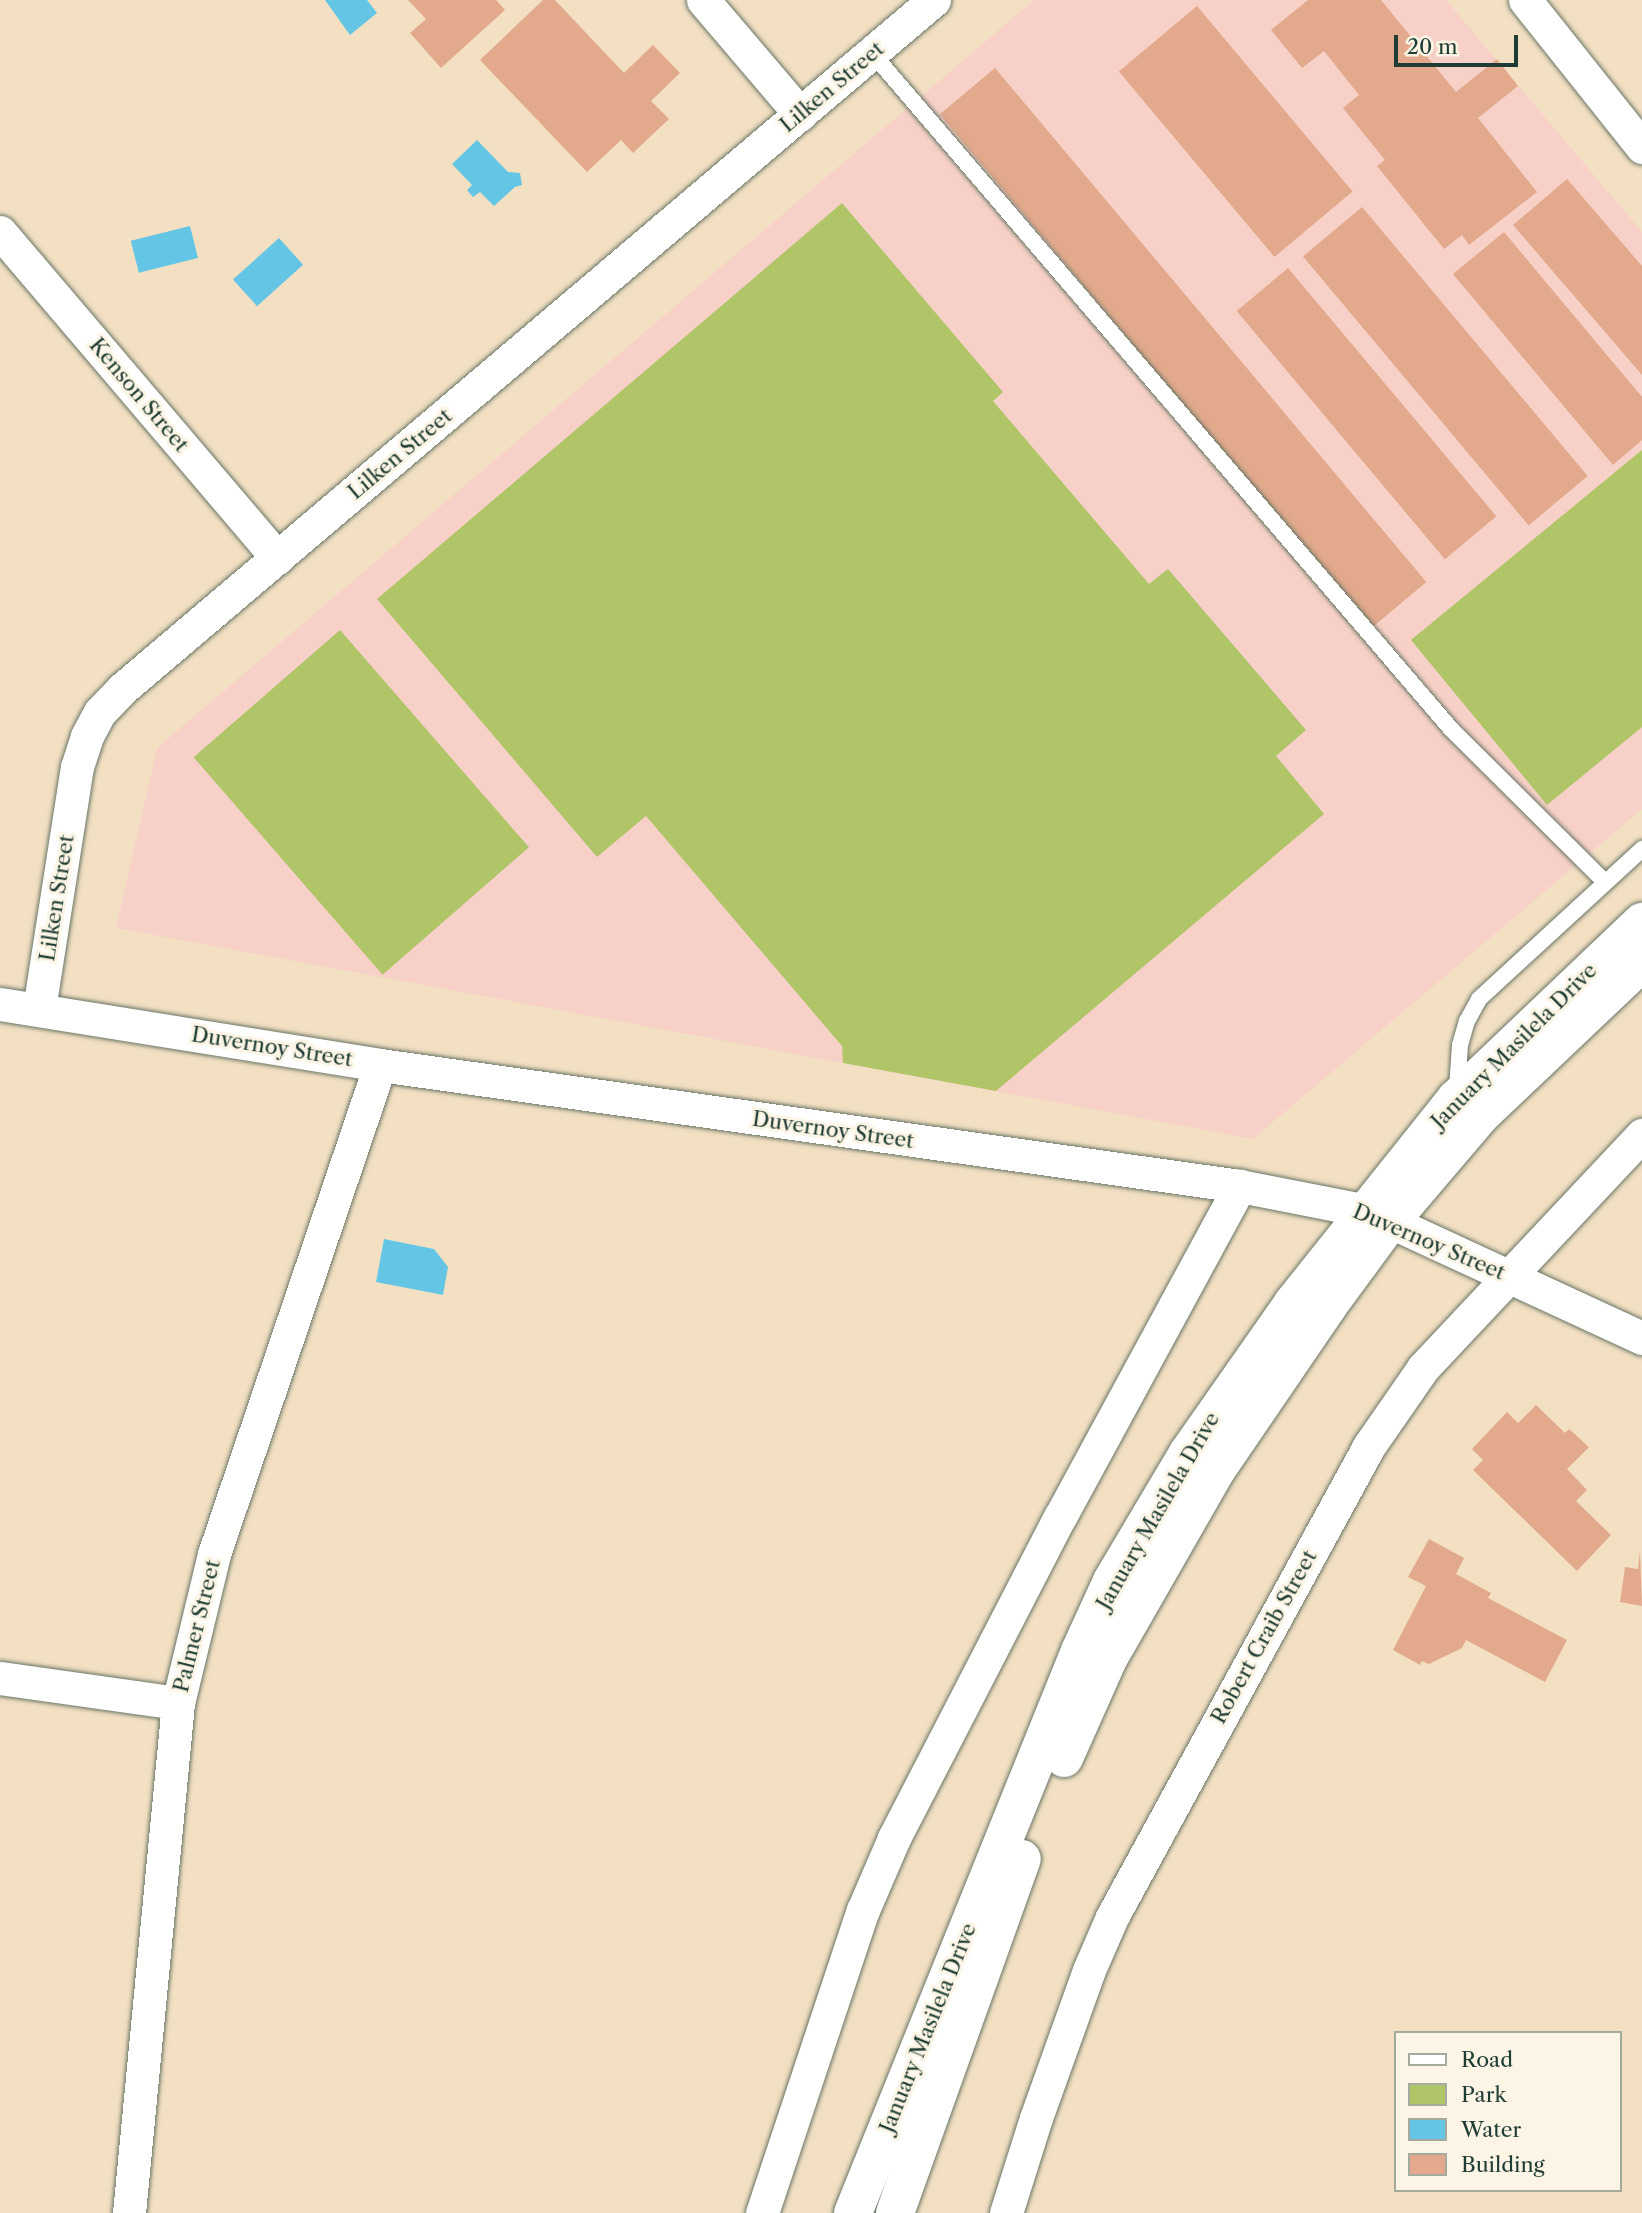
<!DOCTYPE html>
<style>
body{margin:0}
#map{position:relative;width:1642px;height:2213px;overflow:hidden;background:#f3e0c3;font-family:"Libre Caslon Text",serif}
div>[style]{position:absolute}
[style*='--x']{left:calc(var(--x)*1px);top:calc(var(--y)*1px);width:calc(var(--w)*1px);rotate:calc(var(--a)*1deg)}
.built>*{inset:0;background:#f7d1c7}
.green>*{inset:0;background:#b0c468;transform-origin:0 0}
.water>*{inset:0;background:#65c5e4;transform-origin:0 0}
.building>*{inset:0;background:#e2a98c;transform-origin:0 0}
.roads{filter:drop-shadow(0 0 2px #697666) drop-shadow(0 0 2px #697666)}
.lane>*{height:16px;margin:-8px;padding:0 8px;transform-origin:8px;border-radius:8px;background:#fff}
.street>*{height:33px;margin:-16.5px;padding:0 16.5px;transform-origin:16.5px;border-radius:16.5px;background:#fff}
.secondary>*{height:38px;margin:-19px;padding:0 19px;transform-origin:19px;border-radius:19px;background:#fff}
span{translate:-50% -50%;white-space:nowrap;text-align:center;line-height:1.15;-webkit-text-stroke:6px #fcf5e5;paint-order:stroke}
.street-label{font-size:21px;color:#1f3d34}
.legend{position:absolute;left:1394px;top:2031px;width:228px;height:161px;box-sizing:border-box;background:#fcf5e5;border:2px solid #a4ab9e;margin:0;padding:9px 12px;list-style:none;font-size:21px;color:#1f3d34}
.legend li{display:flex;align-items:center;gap:14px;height:35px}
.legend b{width:35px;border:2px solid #a4ab9e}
.scale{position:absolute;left:1394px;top:35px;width:124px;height:32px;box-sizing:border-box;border:4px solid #1f3d34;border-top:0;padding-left:9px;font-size:21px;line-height:24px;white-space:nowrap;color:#1f3d34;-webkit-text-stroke:5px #fcf5e5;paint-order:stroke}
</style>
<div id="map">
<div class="built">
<i style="clip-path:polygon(1034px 0,1446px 0,1642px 232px,1642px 809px,1253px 1139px,116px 928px,157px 748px)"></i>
</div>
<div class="green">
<i style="clip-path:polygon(842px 203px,1003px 392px,993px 401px,1149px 584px,1168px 569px,1306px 730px,1276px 756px,1324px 814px,996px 1091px,843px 1063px,842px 1046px,646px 816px,597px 857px,377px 599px)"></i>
<i style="clip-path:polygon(1642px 450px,1642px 727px,1547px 805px,1411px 640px)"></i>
<i style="left:340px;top:630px;width:288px;height:194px;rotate:49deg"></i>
</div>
<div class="water">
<i style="clip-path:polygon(325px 0,367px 0,377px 13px,350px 35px)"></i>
<i style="clip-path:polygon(477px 140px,508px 172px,520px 173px,522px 185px,515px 187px,494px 206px,480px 192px,473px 197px,467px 190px,472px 185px,452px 164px)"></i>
<i style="left:190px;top:226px;width:33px;height:61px;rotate:76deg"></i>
<i style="left:279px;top:238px;width:36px;height:62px;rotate:48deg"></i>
<i style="clip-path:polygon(384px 1239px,434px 1249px,448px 1267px,443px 1295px,376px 1282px)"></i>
</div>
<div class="building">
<i style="clip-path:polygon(408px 0,496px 0,505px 10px,441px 68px,410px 33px,426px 19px)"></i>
<i style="clip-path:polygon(543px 0,555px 0,624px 73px,653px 45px,680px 73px,651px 101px,669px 119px,633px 153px,621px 140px,587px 172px,480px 60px)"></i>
<i style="clip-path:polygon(1308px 0,1381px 0,1456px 92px,1497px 59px,1518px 86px,1478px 118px,1537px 192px,1469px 245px,1462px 235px,1444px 249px,1377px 166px,1385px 160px,1343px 108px,1359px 95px,1324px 51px,1302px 68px,1271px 30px)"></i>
<i style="left:1197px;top:6px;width:242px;height:102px;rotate:50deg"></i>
<i style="left:995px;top:68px;width:671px;height:72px;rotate:50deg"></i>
<i style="clip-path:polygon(1567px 179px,1642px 266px,1642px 375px,1513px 225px)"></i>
<i style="left:1362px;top:207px;width:351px;height:77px;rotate:50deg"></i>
<i style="clip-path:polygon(1504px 232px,1642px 397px,1642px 440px,1613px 465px,1453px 274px)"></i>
<i style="left:1288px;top:268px;width:324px;height:67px;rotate:50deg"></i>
<i style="clip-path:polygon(1536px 1405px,1565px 1433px,1569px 1429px,1589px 1447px,1567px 1469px,1587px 1490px,1576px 1501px,1611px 1535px,1577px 1571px,1473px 1470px,1483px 1460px,1472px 1449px,1507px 1412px,1518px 1423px)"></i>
<i style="clip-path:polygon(1429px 1539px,1464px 1558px,1456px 1574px,1491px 1593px,1488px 1598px,1567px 1640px,1545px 1682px,1466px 1640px,1462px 1648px,1429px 1664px,1422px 1661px,1420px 1665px,1393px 1650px,1426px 1586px,1408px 1577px)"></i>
<i style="clip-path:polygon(1640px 1551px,1642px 1606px,1620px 1602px,1625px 1567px,1638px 1569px)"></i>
</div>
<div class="roads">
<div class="lane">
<i style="--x:872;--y:53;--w:890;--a:49.42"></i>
<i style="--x:1451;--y:729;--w:216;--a:44.8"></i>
<i style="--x:1457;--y:1089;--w:44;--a:-86.1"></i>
<i style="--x:1460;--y:1045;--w:25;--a:-74"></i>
<i style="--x:1467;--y:1021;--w:25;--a:-61"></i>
<i style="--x:1479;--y:999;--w:222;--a:-42.6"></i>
</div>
<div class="street">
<i style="--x:703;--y:0;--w:150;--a:49.6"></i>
<i style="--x:1525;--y:0;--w:188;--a:51.5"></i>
<i style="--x:0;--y:232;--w:428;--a:49.6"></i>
<i style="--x:0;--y:1004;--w:385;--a:9.1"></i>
<i style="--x:380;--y:1065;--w:868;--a:8.01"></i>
<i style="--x:1240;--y:1186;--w:129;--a:11.1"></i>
<i style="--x:1367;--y:1211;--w:303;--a:24.8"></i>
<i style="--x:39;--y:1009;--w:245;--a:-81.1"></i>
<i style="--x:77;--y:767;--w:33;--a:-72"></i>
<i style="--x:87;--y:736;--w:27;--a:-62"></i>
<i style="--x:100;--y:712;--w:32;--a:-46"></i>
<i style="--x:122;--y:689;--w:1065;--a:-40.32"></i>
<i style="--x:0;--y:1678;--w:180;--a:8"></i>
<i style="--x:129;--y:2213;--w:512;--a:-84.51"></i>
<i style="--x:178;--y:1703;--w:153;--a:-76.4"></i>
<i style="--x:214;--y:1554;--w:516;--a:-71.25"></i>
<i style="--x:762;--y:2213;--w:319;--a:-71.6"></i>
<i style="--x:863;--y:1910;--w:78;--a:-66.7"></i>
<i style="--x:894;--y:1838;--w:361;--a:-62.7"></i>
<i style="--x:1060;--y:1517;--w:377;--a:-61.5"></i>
<i style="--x:1006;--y:2213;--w:100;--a:-72.5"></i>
<i style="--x:1036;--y:2118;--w:157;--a:-70.3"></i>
<i style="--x:1089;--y:1970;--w:58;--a:-66.5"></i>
<i style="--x:1112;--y:1917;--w:537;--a:-61.38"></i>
<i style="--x:1369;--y:1446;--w:95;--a:-55.3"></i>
<i style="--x:1423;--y:1368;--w:320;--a:-46.8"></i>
</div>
<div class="secondary">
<i style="--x:1064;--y:1758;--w:108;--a:-66"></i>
<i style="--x:1108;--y:1659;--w:219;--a:-60.2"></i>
<i style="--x:1217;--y:1469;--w:197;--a:-55.7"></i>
<i style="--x:1328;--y:1306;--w:103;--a:-53.7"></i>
<i style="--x:1389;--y:1223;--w:140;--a:-49.6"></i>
<i style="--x:1480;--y:1116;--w:224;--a:-43.5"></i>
<i style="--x:853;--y:2213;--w:606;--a:-68.01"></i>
<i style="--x:1080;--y:1651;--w:77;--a:-65.4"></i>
<i style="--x:1112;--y:1581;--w:149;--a:-59.3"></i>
<i style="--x:1188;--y:1453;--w:183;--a:-55"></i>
<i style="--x:1293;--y:1303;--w:261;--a:-51.4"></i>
<i style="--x:1456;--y:1099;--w:257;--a:-43.6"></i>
<i style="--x:895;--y:2213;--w:376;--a:-70.3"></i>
</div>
</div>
<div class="street-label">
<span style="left:832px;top:87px;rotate:-40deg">Lilken Street</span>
<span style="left:139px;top:395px;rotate:50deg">Kenson Street</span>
<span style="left:400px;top:454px;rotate:-40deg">Lilken Street</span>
<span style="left:57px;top:898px;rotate:-81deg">Lilken Street</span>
<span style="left:1514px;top:1046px;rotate:-45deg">January Masilela Drive</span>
<span style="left:272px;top:1047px;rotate:9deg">Duvernoy Street</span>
<span style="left:833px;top:1130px;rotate:8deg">Duvernoy Street</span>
<span style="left:1429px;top:1242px;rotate:23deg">Duvernoy Street</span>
<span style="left:1158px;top:1511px;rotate:-60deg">January Masilela Drive</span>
<span style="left:197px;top:1626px;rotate:-76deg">Palmer Street</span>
<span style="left:1264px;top:1637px;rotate:-61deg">Robert Craib Street</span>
<span style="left:928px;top:2028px;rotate:-68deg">January Masilela Drive</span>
</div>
<ul class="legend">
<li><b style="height:9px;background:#fff"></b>Road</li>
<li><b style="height:19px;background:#b0c468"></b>Park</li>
<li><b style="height:19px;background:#65c5e4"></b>Water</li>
<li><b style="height:19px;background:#e2a98c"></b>Building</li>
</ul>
<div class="scale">20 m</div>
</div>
